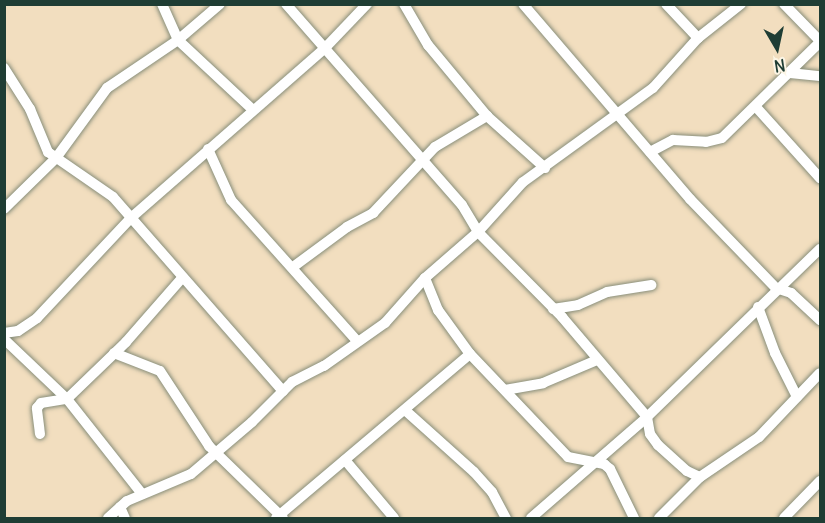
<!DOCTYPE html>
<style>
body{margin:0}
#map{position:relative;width:825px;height:523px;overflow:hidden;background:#f2debf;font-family:Delius,sans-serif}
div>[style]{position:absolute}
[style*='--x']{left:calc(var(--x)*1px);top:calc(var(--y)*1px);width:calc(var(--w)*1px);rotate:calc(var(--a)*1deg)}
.roads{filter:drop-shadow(0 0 2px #888e7a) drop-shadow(0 0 2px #888e7a)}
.minor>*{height:10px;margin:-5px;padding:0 5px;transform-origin:5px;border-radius:5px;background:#fff}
span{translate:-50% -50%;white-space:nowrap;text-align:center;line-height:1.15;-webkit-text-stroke:6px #fcf5e5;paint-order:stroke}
.frame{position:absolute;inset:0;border:6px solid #1f3d34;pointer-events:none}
.north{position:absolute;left:747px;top:18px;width:60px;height:60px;-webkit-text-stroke:4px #fcf5e5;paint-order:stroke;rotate:171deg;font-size:16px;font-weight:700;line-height:24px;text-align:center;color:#1f3d34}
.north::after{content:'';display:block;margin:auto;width:21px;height:27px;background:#1f3d34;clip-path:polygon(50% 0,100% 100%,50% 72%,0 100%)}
</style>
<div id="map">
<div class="roads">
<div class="minor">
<i style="--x:162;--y:4;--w:39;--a:66"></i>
<i style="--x:178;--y:40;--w:101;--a:43"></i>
<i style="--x:286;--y:4;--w:267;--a:48.8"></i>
<i style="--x:462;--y:205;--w:31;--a:59"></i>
<i style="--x:478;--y:232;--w:120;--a:45.3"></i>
<i style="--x:562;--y:317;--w:131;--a:49.6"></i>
<i style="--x:647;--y:417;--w:17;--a:80"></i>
<i style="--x:650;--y:434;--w:14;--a:54"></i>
<i style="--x:658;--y:445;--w:39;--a:42"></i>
<i style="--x:687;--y:471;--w:14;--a:25"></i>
<i style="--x:404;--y:4;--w:48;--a:59.7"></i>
<i style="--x:428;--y:45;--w:92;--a:50.3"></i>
<i style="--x:487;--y:116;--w:78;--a:41.9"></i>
<i style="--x:523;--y:4;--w:257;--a:49.4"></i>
<i style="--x:690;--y:199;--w:124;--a:46"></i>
<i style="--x:776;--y:288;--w:16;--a:18"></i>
<i style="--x:791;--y:293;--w:40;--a:43"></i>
<i style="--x:666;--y:4;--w:47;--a:46.7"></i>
<i style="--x:784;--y:4;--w:52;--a:45.8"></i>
<i style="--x:4;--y:68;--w:49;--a:57.6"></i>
<i style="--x:30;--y:109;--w:47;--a:67.3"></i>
<i style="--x:48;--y:152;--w:79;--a:34.7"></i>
<i style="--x:113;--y:197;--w:258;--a:48.8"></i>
<i style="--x:790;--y:73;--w:30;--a:6"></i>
<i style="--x:756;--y:107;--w:96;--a:48"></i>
<i style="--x:208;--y:149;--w:56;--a:65.7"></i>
<i style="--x:231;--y:200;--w:189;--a:48.2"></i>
<i style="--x:650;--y:152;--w:26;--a:-28"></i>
<i style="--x:673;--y:140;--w:33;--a:3"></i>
<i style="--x:706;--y:142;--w:16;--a:-14"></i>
<i style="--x:722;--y:138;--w:137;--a:-44.4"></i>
<i style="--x:4;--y:209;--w:73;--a:-44.4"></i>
<i style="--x:56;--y:158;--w:87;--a:-53.9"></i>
<i style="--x:107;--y:88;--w:86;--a:-34.1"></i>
<i style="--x:178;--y:40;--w:55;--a:-40.6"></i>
<i style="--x:293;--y:267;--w:67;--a:-36.5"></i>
<i style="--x:347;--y:227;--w:30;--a:-28"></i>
<i style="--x:373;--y:213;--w:91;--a:-46.8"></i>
<i style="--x:435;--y:147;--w:61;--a:-30.8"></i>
<i style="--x:425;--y:278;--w:35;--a:68"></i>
<i style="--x:438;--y:310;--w:54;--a:54"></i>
<i style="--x:470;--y:354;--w:142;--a:46.4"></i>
<i style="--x:568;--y:457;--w:37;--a:11"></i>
<i style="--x:604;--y:464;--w:8;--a:40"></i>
<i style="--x:610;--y:469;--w:55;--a:63.9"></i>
<i style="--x:758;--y:307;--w:49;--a:69.7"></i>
<i style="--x:775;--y:353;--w:49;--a:63.4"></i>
<i style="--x:553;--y:309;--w:25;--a:-9"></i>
<i style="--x:578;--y:305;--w:32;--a:-24"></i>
<i style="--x:607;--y:292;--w:45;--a:-9"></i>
<i style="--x:4;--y:333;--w:14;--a:-8"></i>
<i style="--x:18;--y:331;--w:23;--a:-34"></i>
<i style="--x:37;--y:318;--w:139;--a:-46.8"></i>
<i style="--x:132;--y:217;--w:257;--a:-41.2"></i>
<i style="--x:325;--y:48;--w:61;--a:-46.3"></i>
<i style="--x:4;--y:339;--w:87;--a:43.6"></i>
<i style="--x:67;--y:399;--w:121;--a:51.7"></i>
<i style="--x:114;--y:353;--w:49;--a:21.4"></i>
<i style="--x:160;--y:371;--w:90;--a:56.8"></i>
<i style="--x:209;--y:446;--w:103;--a:44.2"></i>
<i style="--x:505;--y:390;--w:39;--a:-10"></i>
<i style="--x:543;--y:383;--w:59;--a:-23.1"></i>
<i style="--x:406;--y:411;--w:91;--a:41.9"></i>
<i style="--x:474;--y:472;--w:27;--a:48"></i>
<i style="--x:492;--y:492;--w:30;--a:62"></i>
<i style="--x:40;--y:434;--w:26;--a:-97"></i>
<i style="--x:37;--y:408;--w:6;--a:-51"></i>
<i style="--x:41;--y:403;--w:26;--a:-9"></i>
<i style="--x:67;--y:399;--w:82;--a:-44"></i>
<i style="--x:126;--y:342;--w:86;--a:-48.8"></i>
<i style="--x:345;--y:460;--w:76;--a:49.8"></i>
<i style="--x:120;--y:507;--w:12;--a:66"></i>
<i style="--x:108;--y:518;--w:25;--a:-42"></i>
<i style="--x:127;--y:501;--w:69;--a:-22.9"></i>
<i style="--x:191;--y:474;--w:80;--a:-40.4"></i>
<i style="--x:252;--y:422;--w:57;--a:-45"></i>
<i style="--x:292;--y:382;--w:36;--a:-27"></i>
<i style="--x:324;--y:366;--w:75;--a:-35.2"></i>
<i style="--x:385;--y:323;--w:60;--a:-48.4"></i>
<i style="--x:425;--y:278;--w:70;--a:-41"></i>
<i style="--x:478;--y:232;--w:67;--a:-48"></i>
<i style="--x:523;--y:182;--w:160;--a:-35.9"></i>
<i style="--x:653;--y:88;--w:67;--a:-48"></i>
<i style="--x:698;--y:38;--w:55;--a:-38.3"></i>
<i style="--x:276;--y:518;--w:254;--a:-40.2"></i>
<i style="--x:531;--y:518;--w:154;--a:-41"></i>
<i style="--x:647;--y:417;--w:241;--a:-44.2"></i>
<i style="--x:659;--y:518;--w:58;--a:-45"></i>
<i style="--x:700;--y:477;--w:71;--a:-34.1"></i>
<i style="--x:759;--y:437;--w:88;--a:-46.4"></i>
<i style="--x:784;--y:518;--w:52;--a:-45.8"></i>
</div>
</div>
<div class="frame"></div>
<div class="north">N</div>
</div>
